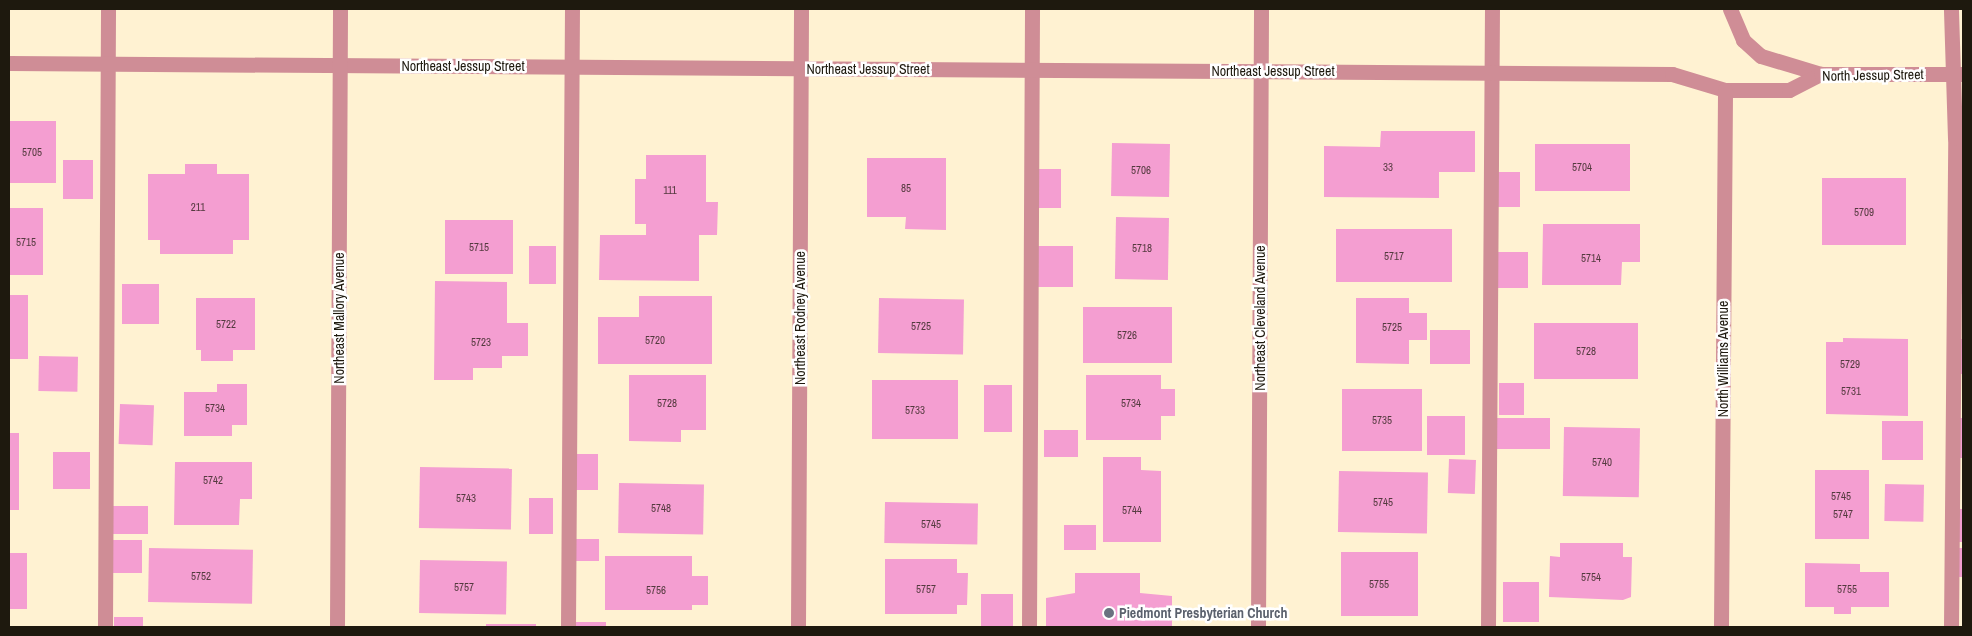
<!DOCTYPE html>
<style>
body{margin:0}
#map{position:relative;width:1972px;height:636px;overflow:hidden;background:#fff2d2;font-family:"Archivo Narrow",sans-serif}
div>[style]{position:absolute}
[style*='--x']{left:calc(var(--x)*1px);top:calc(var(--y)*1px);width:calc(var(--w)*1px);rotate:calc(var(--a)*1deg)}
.building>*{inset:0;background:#f49ed1;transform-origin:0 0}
.lane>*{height:15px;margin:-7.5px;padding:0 7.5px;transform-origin:7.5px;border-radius:7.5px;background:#cf8d96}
.street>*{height:15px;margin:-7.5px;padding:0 7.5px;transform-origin:7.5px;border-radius:7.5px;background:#cf8d96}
.dots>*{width:14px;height:14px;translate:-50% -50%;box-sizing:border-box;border:2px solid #fff;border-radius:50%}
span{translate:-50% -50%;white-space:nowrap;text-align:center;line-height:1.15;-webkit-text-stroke:5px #fff;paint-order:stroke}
.number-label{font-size:11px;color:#543a3f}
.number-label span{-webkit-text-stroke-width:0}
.street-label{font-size:14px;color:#1e190e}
.worship-label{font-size:14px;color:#5b616d;font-weight:700}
.left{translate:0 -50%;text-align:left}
.frame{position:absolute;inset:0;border:10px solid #1e190e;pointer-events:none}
</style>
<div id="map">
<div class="building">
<i style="left:9px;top:121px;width:47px;height:62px"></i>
<i style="clip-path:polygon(1381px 131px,1475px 131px,1475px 172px,1439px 172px,1439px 198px,1324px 197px,1324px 146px,1380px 147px)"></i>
<i style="left:1112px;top:143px;width:58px;height:53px;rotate:1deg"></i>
<i style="left:1535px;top:144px;width:95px;height:47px"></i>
<i style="clip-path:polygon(646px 155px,706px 155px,706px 202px,718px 202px,717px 235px,699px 235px,699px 281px,599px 280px,600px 235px,646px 235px,646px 224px,635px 224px,635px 179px,646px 179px)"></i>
<i style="clip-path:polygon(867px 158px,946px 158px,946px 230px,905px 229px,906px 217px,867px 217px)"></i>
<i style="left:63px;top:160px;width:30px;height:39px"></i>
<i style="clip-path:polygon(185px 164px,217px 164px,217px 174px,249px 174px,249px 240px,233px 240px,233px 254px,160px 254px,160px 240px,148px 240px,148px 174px,185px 174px)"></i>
<i style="left:1037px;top:169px;width:24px;height:39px"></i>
<i style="left:1497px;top:172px;width:23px;height:35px"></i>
<i style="left:1822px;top:178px;width:84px;height:67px"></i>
<i style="left:9px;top:208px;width:34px;height:67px"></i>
<i style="left:1116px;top:217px;width:53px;height:62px;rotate:1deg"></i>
<i style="left:445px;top:220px;width:68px;height:54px"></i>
<i style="clip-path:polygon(1543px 224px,1640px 224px,1640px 262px,1622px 262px,1621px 285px,1542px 285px)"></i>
<i style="left:1336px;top:229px;width:116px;height:53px"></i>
<i style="left:529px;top:246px;width:27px;height:38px"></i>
<i style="left:1034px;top:246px;width:39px;height:41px"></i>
<i style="left:1497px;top:252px;width:31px;height:36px"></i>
<i style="left:1959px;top:257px;width:4px;height:37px"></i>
<i style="clip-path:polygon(435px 281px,507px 282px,507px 323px,528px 323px,528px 356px,502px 356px,502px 368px,473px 368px,473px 380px,434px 380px)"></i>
<i style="left:122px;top:284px;width:37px;height:40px"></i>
<i style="left:9px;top:295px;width:19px;height:64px"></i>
<i style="clip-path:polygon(639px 296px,712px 296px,712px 364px,598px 364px,598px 317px,639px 317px)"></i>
<i style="clip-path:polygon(196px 298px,255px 298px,255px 350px,233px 350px,233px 361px,201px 361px,201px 350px,196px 350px)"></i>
<i style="left:879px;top:298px;width:85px;height:55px;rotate:1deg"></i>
<i style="clip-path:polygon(1356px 298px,1409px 298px,1409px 313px,1427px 313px,1427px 340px,1409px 340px,1409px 364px,1356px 363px)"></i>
<i style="left:1083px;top:307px;width:89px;height:56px"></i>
<i style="left:1534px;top:323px;width:104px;height:56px"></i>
<i style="left:1430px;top:330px;width:40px;height:34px"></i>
<i style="clip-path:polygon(1843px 338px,1908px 339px,1908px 416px,1826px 414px,1826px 342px,1843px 342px)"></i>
<i style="left:1955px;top:339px;width:8px;height:35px"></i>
<i style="left:39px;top:356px;width:39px;height:35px;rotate:1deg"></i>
<i style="clip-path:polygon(629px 375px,706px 375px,706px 430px,681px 430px,681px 442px,629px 441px)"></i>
<i style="clip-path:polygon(1086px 375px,1161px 375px,1161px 389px,1175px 389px,1175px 416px,1161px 416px,1161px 440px,1086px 440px)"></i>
<i style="left:872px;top:380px;width:86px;height:59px"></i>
<i style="left:1499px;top:383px;width:25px;height:32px"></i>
<i style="clip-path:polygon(217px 384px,247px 384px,247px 425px,232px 425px,232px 436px,184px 436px,184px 392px,217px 392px)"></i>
<i style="left:984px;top:385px;width:28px;height:47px"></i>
<i style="left:1342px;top:389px;width:80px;height:62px"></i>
<i style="left:120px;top:404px;width:34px;height:40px;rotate:2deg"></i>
<i style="left:1427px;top:416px;width:38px;height:39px"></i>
<i style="left:1497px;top:418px;width:53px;height:31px"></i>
<i style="left:1960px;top:418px;width:3px;height:40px"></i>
<i style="left:1882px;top:421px;width:41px;height:39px"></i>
<i style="left:1564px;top:427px;width:76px;height:69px;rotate:1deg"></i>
<i style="left:1044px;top:430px;width:34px;height:27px"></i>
<i style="left:9px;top:433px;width:10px;height:77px"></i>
<i style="left:53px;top:452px;width:37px;height:37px"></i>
<i style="left:575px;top:454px;width:23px;height:36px"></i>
<i style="clip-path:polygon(1103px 457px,1141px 457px,1141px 470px,1161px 471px,1161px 542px,1103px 542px)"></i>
<i style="left:1449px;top:459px;width:27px;height:34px;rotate:2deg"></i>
<i style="clip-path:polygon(175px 462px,252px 462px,252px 499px,240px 499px,239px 525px,174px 525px)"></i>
<i style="left:420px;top:467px;width:92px;height:61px;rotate:1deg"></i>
<i style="left:1815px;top:470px;width:54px;height:69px"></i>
<i style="left:1339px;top:471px;width:89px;height:61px;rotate:1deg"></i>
<i style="left:619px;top:483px;width:85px;height:50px;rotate:1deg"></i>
<i style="left:1885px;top:484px;width:39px;height:37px;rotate:1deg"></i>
<i style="left:529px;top:498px;width:24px;height:36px"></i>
<i style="left:885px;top:502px;width:93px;height:41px;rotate:1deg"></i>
<i style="left:112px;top:506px;width:36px;height:28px"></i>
<i style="left:1959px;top:509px;width:4px;height:33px"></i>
<i style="left:1064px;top:525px;width:32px;height:25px"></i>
<i style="left:574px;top:539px;width:25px;height:22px"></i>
<i style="left:113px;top:540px;width:29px;height:33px"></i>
<i style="clip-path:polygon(1560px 543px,1623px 543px,1623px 557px,1632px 557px,1631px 597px,1623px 600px,1549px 597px,1550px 556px,1560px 557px)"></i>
<i style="left:149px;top:548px;width:104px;height:54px;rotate:1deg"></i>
<i style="left:1958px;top:548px;width:5px;height:29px"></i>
<i style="left:1341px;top:552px;width:77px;height:64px"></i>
<i style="left:9px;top:553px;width:18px;height:56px"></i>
<i style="clip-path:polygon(605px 556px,692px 556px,692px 576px,708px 576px,708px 605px,692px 605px,692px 610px,605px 610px)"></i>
<i style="clip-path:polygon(885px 559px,957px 559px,957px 573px,968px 573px,967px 605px,957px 605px,957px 614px,885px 614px)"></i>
<i style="left:420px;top:560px;width:87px;height:53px;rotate:1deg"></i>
<i style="clip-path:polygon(1805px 563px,1860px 564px,1860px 572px,1889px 572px,1889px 607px,1851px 607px,1851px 614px,1834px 614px,1834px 607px,1805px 607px)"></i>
<i style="clip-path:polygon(1075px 573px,1140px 573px,1140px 593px,1172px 596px,1172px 627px,1046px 627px,1046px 598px,1075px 593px)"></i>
<i style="left:1503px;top:582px;width:36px;height:40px"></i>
<i style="left:981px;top:594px;width:32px;height:33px"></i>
<i style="left:114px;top:617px;width:29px;height:10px"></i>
<i style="left:574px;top:622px;width:32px;height:5px"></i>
<i style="left:486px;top:624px;width:50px;height:3px"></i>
</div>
<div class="lane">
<i style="--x:105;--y:627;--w:618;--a:-89.72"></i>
<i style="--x:568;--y:627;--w:618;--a:-89.63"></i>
<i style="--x:1029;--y:627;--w:618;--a:-89.72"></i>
<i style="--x:1488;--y:627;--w:618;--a:-89.63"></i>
<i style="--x:1951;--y:627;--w:489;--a:-89.5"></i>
<i style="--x:1955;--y:138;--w:129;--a:-91.8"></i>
</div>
<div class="street">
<i style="--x:1730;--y:9;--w:34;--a:67"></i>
<i style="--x:1743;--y:40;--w:24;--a:42"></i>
<i style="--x:1761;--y:56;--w:63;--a:16.7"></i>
<i style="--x:9;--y:63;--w:1663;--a:0.38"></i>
<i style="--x:1672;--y:74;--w:55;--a:16.8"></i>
<i style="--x:1725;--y:90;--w:64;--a:0"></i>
<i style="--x:1789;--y:90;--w:36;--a:-27"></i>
<i style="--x:1821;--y:74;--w:142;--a:0"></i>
<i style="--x:337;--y:627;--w:618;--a:-89.72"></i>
<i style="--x:798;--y:627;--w:618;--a:-89.72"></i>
<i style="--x:1258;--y:627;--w:618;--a:-89.72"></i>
<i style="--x:1721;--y:627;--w:537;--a:-89.57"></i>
</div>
<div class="dots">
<i style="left:1109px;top:613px;background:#6b7280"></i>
</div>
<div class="number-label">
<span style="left:32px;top:152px">5705</span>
<span style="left:1388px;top:167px">33</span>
<span style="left:1582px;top:167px">5704</span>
<span style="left:1141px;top:170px">5706</span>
<span style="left:906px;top:188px">85</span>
<span style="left:670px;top:190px">111</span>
<span style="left:198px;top:207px">211</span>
<span style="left:1864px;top:212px">5709</span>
<span style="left:26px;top:242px">5715</span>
<span style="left:479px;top:247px">5715</span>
<span style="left:1142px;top:248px">5718</span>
<span style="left:1394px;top:256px">5717</span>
<span style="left:1591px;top:258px">5714</span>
<span style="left:226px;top:324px">5722</span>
<span style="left:921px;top:326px">5725</span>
<span style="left:1392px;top:327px">5725</span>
<span style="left:1127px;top:335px">5726</span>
<span style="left:655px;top:340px">5720</span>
<span style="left:481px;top:342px">5723</span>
<span style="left:1586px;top:351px">5728</span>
<span style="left:1850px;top:364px">5729</span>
<span style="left:1851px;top:391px">5731</span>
<span style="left:667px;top:403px">5728</span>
<span style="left:1131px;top:403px">5734</span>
<span style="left:215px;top:408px">5734</span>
<span style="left:915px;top:410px">5733</span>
<span style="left:1382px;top:420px">5735</span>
<span style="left:1602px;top:462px">5740</span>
<span style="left:213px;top:480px">5742</span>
<span style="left:1841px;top:496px">5745</span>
<span style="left:466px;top:498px">5743</span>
<span style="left:1383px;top:502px">5745</span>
<span style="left:661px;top:508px">5748</span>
<span style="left:1132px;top:510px">5744</span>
<span style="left:1843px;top:514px">5747</span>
<span style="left:931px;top:524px">5745</span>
<span style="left:201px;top:576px">5752</span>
<span style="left:1591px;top:577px">5754</span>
<span style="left:1379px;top:584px">5755</span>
<span style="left:464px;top:587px">5757</span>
<span style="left:926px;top:589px">5757</span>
<span style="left:1847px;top:589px">5755</span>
<span style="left:656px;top:590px">5756</span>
</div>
<div class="street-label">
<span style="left:463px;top:66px">Northeast Jessup Street</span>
<span style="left:868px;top:69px">Northeast Jessup Street</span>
<span style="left:1273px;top:71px">Northeast Jessup Street</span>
<span style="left:1873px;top:75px;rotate:-1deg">North Jessup Street</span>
<span style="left:339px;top:318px;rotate:-90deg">Northeast Mallory Avenue</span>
<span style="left:800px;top:318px;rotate:-90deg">Northeast Rodney Avenue</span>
<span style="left:1260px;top:318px;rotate:-90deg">Northeast Cleveland Avenue</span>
<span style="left:1723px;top:359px;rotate:-90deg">North Williams Avenue</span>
</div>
<div class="worship-label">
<span class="left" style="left:1119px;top:613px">Piedmont Presbyterian Church</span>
</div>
<div class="frame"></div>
</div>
